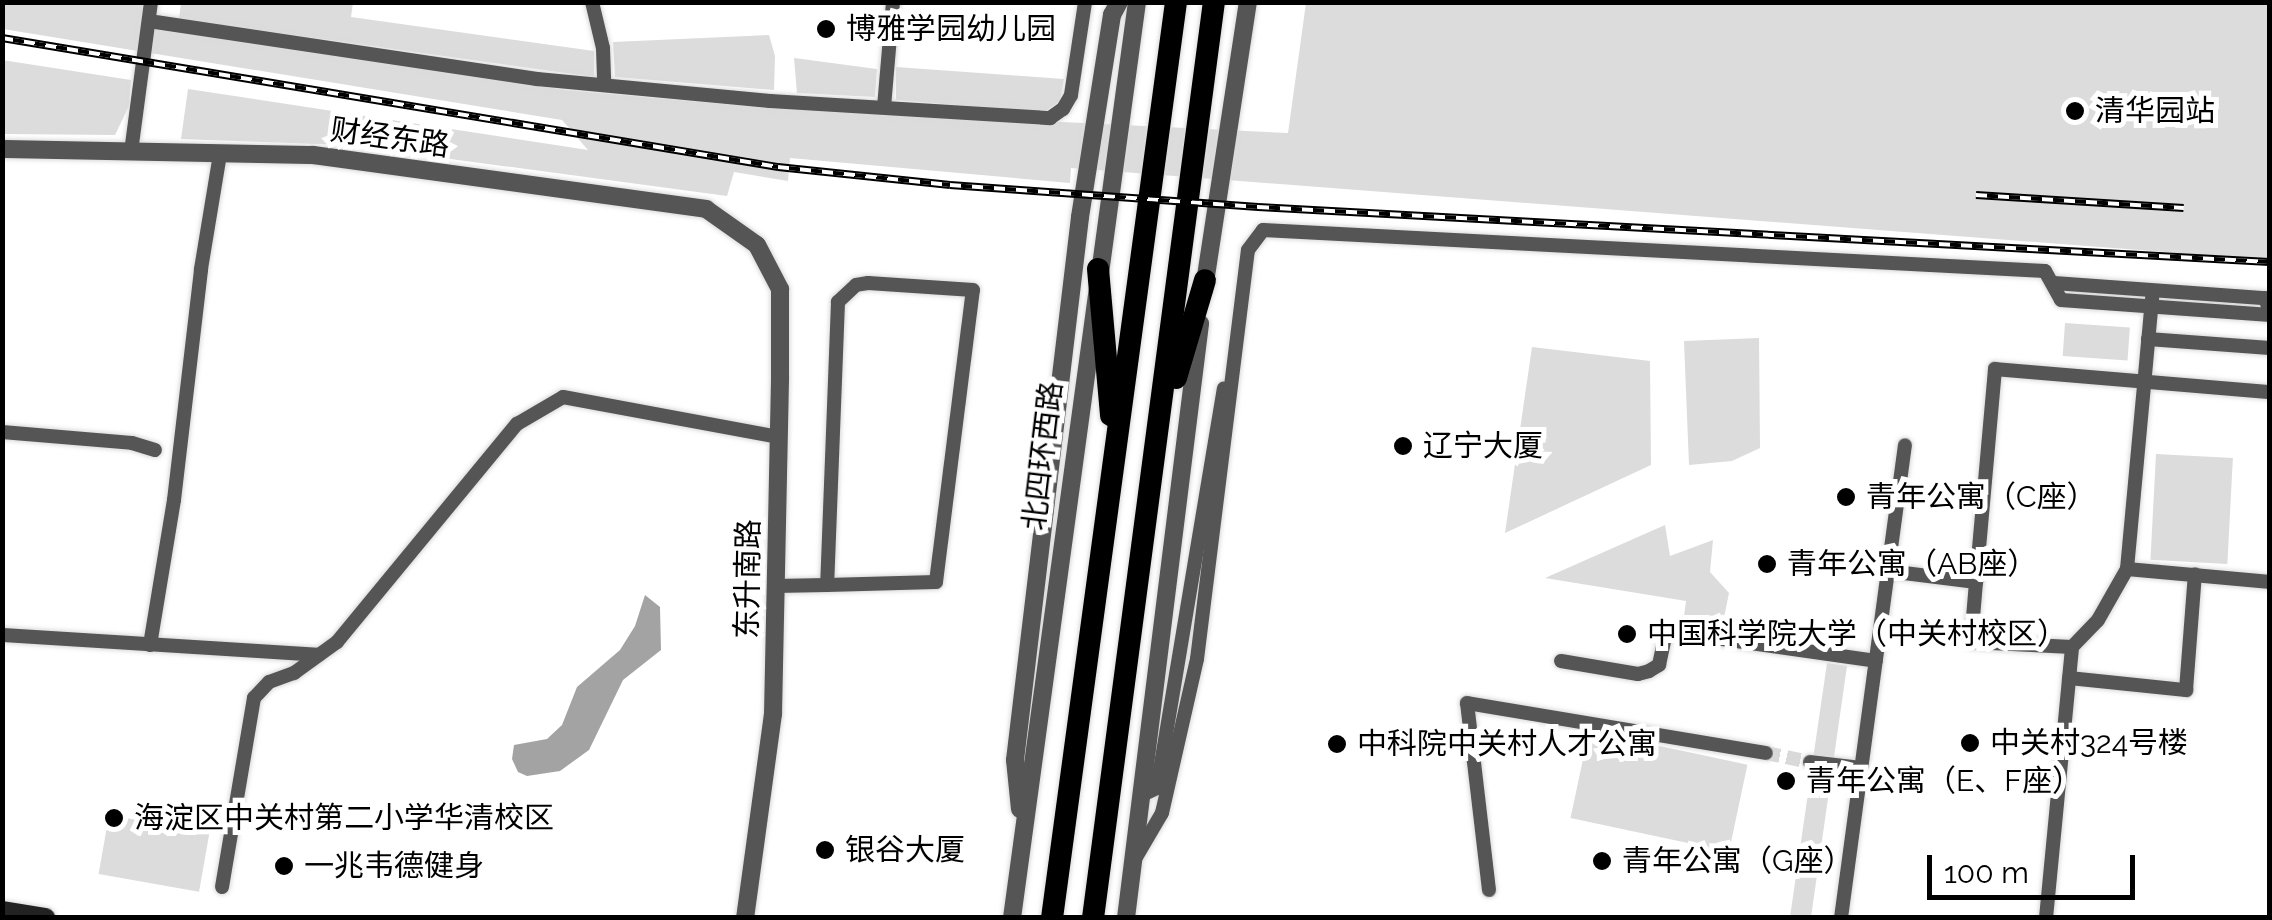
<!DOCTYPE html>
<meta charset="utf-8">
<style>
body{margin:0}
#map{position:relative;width:2272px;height:920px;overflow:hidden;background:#fff;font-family:Raleway,"Noto Sans SC",sans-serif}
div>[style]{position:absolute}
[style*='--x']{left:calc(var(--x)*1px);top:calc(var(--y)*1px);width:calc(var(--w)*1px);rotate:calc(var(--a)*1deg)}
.green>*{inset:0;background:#dcdcdc;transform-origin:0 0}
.water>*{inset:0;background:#a3a3a3}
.minor-tunnel>*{height:14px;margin-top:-7px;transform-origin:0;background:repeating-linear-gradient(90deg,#d9d9d9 0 14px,transparent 0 21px)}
.roads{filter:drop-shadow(0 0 2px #dbdbdb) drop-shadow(0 0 2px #dbdbdb)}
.minor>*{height:14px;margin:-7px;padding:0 7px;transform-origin:7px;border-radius:7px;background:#555}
.tertiary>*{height:18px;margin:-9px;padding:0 9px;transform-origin:9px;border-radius:9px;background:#555}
.secondary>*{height:20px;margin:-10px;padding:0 10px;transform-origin:10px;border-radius:10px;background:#222}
.trunk>*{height:22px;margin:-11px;padding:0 11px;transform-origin:11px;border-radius:11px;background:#000}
.rail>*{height:8px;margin-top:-4px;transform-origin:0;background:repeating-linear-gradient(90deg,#fff 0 11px,#000 0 22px);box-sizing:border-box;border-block:2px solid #000}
.dots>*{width:28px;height:28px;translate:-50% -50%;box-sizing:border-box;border:5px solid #fff;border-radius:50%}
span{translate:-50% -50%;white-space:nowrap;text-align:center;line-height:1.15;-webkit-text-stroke:10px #fff;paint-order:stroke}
.poi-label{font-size:30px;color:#000}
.left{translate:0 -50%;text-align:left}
.street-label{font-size:30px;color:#000}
.frame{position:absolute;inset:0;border:5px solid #000;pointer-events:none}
.scale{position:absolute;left:1927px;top:855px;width:208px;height:45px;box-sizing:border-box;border:5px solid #000;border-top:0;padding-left:12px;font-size:30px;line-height:35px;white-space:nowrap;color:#000;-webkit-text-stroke:8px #fff;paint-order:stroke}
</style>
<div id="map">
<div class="green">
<i style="clip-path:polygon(2px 3px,144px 3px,142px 24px,564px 90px,771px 108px,1288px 133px,1306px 3px,2269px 3px,2269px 260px,1071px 168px,1070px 183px,790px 158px,788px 181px,734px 172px,727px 196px,347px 145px,181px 139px,188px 89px,588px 150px,562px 120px,3px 29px)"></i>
<i style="clip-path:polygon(181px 3px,353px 3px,351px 17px,594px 51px,594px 77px,179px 19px)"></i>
<i style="clip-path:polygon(769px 35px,775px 56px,774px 90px,615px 77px,613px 42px)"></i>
<i style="clip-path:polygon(794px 58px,877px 69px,875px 97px,797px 93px)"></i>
<i style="clip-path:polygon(2px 60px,131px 80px,129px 106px,115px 135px,3px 134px)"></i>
<i style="clip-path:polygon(896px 67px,1064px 79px,1060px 101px,1044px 112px,896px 100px)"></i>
<i style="left:2065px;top:323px;width:65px;height:33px;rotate:4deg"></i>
<i style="clip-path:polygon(1759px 338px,1760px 448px,1732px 461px,1689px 465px,1684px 341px)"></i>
<i style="clip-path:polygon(1532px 347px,1650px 361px,1651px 465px,1505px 533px)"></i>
<i style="left:2156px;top:454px;width:77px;height:106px;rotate:3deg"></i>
<i style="clip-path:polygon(1665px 525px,1670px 556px,1713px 540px,1710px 572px,1729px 593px,1723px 623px,1684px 616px,1686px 601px,1545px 578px)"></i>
<i style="clip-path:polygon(1827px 663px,1847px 666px,1811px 917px,1797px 918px,1790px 917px)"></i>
<i style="left:1589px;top:731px;width:162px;height:89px;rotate:12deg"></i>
<i style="left:109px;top:815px;width:102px;height:60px;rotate:10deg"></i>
</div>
<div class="water">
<i style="clip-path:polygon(645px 595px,660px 607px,661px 650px,623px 680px,589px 750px,560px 771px,527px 776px,518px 772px,512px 759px,514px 745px,547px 739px,562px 725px,577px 687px,620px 650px,635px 626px)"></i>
</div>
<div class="minor-tunnel">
<i style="--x:1766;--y:753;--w:45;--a:11.6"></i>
</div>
<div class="roads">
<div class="minor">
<i style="--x:592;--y:2;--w:47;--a:76.6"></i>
<i style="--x:603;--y:48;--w:37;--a:88"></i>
<i style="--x:149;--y:21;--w:392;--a:8.5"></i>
<i style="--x:537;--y:79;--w:234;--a:5.4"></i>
<i style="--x:770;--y:101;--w:281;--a:3.5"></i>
<i style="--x:1050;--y:118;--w:16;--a:-35"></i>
<i style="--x:1063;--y:109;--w:16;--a:-60"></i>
<i style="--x:1071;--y:95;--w:94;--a:-81.4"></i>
<i style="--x:884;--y:107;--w:105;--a:-85.1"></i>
<i style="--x:131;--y:152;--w:151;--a:-82.4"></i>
<i style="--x:2054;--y:283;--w:212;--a:4.1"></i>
<i style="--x:2265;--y:298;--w:15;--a:70"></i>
<i style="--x:2148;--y:339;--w:122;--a:4.2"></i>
<i style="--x:2;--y:432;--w:130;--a:4.8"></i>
<i style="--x:132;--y:443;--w:24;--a:17"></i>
<i style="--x:2127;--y:569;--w:144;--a:5.2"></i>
<i style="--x:1888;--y:571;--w:89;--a:7.1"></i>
<i style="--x:1976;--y:582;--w:60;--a:94.8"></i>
<i style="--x:1971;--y:642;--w:101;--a:2.8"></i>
<i style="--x:2072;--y:647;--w:37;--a:-46"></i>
<i style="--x:2098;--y:620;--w:59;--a:-60.4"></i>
<i style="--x:2127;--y:569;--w:279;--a:-84.7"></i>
<i style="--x:1976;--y:582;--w:214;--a:-84.9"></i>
<i style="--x:1995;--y:369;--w:276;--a:4.8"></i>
<i style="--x:775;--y:586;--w:52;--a:-1.1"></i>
<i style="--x:827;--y:585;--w:109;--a:-1.6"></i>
<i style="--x:936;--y:582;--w:294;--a:-82.8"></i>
<i style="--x:973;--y:290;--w:105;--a:-176.2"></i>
<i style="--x:868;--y:283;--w:12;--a:171"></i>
<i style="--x:856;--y:285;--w:25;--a:137"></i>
<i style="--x:838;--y:302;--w:283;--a:92.2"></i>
<i style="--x:2;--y:635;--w:317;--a:3.6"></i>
<i style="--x:150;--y:645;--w:147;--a:-80.6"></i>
<i style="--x:174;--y:500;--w:233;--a:-83.3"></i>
<i style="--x:201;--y:269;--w:117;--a:-80.6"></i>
<i style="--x:1561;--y:661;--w:78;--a:9.6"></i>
<i style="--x:1638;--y:674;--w:11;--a:-15"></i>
<i style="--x:1649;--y:671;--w:12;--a:-31"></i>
<i style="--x:1659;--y:665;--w:35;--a:-78"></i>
<i style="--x:1666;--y:631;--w:212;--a:8.1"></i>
<i style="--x:2069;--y:678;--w:118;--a:5.9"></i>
<i style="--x:2186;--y:690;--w:116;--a:-85.6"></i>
<i style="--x:1810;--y:762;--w:51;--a:6.7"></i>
<i style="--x:1140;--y:796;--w:19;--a:-25"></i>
<i style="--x:1157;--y:788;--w:405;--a:-80.5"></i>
<i style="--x:1135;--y:859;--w:53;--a:-59.6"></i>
<i style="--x:1162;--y:813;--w:158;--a:-77.2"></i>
<i style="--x:1197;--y:659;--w:412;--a:-82.9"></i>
<i style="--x:1248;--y:250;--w:25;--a:-53"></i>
<i style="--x:1263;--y:230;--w:783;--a:3"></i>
<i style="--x:2045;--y:271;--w:33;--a:61"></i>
<i style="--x:2061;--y:300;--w:210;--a:4.1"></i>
<i style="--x:222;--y:887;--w:192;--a:-80.4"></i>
<i style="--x:254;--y:698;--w:22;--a:-47"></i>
<i style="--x:269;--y:682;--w:27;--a:-20"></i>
<i style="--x:294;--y:673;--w:53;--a:-35.8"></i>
<i style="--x:337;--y:642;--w:283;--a:-50.5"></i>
<i style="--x:517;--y:424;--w:53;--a:-30.4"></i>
<i style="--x:563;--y:397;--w:220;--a:10.5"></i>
<i style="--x:1489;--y:890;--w:188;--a:-96.7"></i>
<i style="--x:1467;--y:703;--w:303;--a:9.5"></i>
<i style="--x:1841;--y:918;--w:477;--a:-82.3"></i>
<i style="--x:2046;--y:918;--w:272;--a:-84.5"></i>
</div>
<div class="tertiary">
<i style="--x:2;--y:149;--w:311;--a:1.1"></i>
<i style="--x:313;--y:155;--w:397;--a:7.8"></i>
<i style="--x:706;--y:209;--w:62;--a:35.2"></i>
<i style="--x:757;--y:245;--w:50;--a:62.4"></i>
<i style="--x:780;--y:289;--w:91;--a:90"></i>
<i style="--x:780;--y:380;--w:334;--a:91.2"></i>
<i style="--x:773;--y:714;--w:206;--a:97.8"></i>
<i style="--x:1204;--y:289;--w:290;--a:-81.3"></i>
<i style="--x:1020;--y:809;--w:49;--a:-95.8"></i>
<i style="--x:1015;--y:760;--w:547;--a:-83.17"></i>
<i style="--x:1080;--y:217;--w:205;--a:-81"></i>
<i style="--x:1112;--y:15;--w:15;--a:-62"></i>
<i style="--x:1012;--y:918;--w:924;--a:-82.23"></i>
<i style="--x:1126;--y:918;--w:599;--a:-82.9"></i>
</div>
<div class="secondary">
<i style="--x:2;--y:911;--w:44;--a:9.2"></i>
</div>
<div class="trunk">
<i style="--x:1098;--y:269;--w:147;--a:84.9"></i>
<i style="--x:1176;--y:378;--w:102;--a:-73.5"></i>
<i style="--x:1052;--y:918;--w:924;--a:-82.29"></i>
<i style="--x:1093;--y:918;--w:924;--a:-82.48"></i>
</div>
</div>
<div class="rail">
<i style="--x:2;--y:38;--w:787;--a:9.44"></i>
<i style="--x:778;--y:167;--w:173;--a:6"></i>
<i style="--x:950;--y:185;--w:309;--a:4.1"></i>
<i style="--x:1258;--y:207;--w:1013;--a:3.11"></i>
<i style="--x:1976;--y:195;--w:208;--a:3.6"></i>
</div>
<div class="dots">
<i style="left:826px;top:29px;background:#000"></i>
<i style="left:2075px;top:111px;background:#000"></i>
<i style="left:1403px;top:446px;background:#000"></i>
<i style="left:1846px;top:497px;background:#000"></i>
<i style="left:1767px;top:564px;background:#000"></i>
<i style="left:1627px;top:634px;background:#000"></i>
<i style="left:1970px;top:743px;background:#000"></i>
<i style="left:1337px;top:744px;background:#000"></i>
<i style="left:1786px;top:781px;background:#000"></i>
<i style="left:114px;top:818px;background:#000"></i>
<i style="left:825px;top:850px;background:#000"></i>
<i style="left:1602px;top:861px;background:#000"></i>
<i style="left:284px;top:866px;background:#000"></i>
</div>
<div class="poi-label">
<span class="left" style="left:846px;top:29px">博雅学园幼儿园</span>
<span class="left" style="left:2095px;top:111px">清华园站</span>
<span class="left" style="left:1423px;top:446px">辽宁大厦</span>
<span class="left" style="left:1866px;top:497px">青年公寓（C座）</span>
<span class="left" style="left:1787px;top:564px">青年公寓（AB座）</span>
<span class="left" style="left:1647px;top:634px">中国科学院大学（中关村校区）</span>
<span class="left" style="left:1990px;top:743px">中关村324号楼</span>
<span class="left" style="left:1357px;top:744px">中科院中关村人才公寓</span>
<span class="left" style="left:1806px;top:781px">青年公寓（E、F座）</span>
<span class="left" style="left:134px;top:818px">海淀区中关村第二小学华清校区</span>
<span class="left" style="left:845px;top:850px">银谷大厦</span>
<span class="left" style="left:1622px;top:861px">青年公寓（G座）</span>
<span class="left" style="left:304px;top:866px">一兆韦德健身</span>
</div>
<div class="street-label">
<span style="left:390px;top:138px;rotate:8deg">财经东路</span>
<span style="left:1043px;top:456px;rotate:-83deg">北四环西路</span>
<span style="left:748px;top:579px;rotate:-89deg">东升南路</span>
</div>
<div class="frame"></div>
<div class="scale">100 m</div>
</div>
